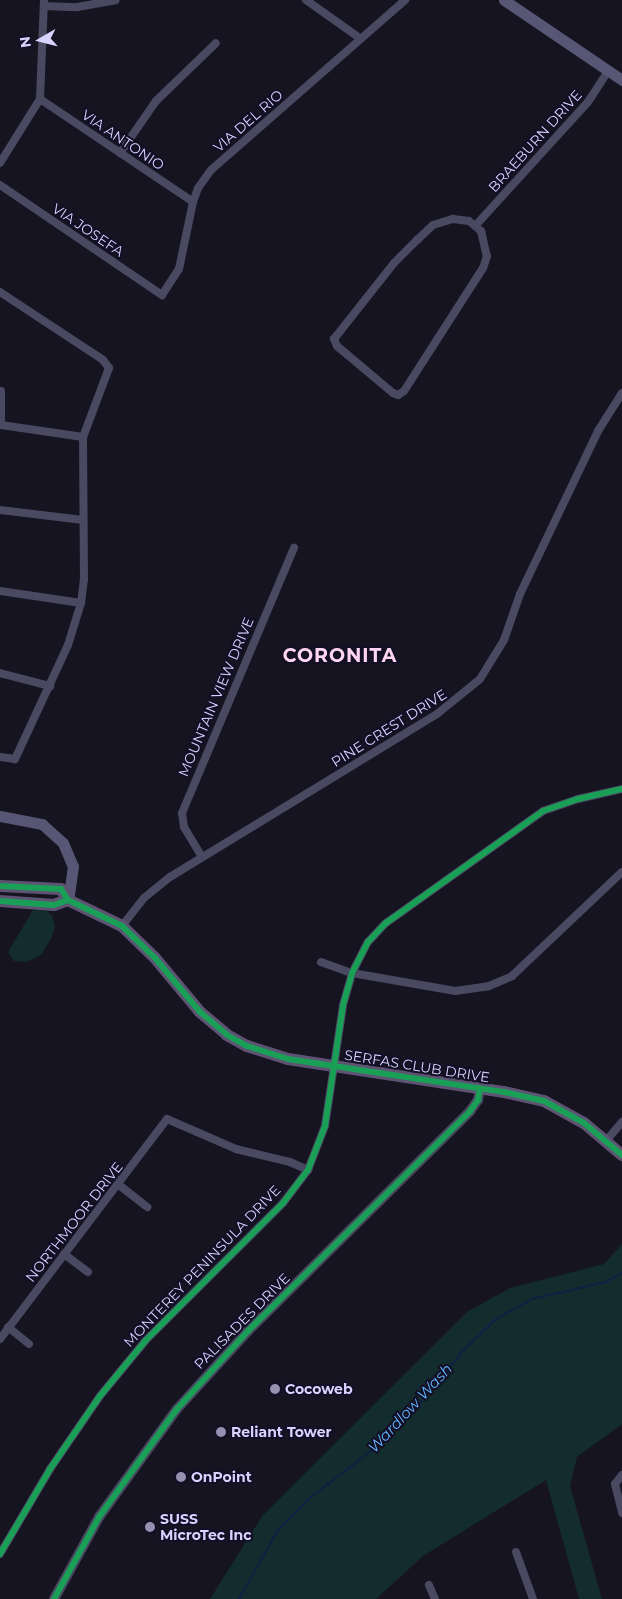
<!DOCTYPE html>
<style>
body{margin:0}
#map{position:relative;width:622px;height:1599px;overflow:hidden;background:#161421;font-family:Montserrat,sans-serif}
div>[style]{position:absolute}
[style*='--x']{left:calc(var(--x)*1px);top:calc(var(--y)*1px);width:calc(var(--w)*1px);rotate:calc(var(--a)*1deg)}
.green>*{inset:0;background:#132c2d}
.stream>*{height:2px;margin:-1px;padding:0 1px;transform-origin:1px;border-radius:1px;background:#0d2144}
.minor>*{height:8px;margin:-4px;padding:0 4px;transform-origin:4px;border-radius:4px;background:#4a4962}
.tertiary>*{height:10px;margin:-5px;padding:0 5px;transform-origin:5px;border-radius:5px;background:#4a4962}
.secondary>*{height:11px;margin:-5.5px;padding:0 5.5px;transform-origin:5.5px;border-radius:5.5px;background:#575674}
.primary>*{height:12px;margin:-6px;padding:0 6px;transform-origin:6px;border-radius:6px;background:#5e5373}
.cycleway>*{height:6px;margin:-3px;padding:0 3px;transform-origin:3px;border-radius:3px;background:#1a9f57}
.dots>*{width:14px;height:14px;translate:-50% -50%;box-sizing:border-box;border:2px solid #130f26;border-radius:50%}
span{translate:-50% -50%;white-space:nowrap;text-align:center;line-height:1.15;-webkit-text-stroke:4px #130f26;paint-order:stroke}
.street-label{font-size:14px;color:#d9d4ff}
.poi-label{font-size:14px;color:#d9d4ff;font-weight:700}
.left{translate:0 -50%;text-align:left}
.water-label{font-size:15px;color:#62b6ff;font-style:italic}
.district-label{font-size:19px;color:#ffd6f0;font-weight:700;letter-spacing:1px}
.north{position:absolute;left:15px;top:15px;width:50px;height:50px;-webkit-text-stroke:4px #130f26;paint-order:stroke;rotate:262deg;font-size:14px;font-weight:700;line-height:20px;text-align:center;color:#d9d4ff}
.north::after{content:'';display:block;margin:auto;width:18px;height:22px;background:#d9d4ff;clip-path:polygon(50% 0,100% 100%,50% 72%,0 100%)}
</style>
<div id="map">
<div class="green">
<i style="clip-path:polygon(33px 910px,47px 911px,52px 916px,55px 926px,52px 937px,41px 955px,26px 962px,14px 961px,8px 952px)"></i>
<i style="clip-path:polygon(622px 1244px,622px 1424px,577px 1457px,570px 1486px,602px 1599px,579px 1599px,546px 1480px,423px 1556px,376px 1599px,210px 1599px,263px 1515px,467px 1312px,510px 1288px,604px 1264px)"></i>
</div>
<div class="stream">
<i style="--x:239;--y:1599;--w:76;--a:-60.7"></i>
<i style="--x:276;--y:1533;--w:45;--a:-46.8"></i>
<i style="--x:307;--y:1500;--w:89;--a:-37.3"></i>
<i style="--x:378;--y:1446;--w:75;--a:-46.1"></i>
<i style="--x:430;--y:1392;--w:53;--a:-51.2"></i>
<i style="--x:463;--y:1351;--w:46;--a:-44.1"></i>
<i style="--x:496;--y:1319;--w:41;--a:-29.1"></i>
<i style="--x:532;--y:1299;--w:76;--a:-12.9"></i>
<i style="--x:606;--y:1282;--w:18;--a:-29"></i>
</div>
<div class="minor">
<i style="--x:306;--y:0;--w:67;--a:35.3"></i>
<i style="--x:44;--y:6;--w:33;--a:2"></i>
<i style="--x:77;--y:7;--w:39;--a:-10"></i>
<i style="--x:40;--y:99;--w:184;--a:33.9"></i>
<i style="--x:120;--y:153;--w:63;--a:-55.3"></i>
<i style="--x:156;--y:101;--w:83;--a:-44"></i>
<i style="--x:0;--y:163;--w:75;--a:-58"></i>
<i style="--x:40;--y:99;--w:99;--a:-87.7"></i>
<i style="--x:0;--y:185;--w:196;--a:34.2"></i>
<i style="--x:162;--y:295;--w:31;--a:-57"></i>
<i style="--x:179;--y:269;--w:68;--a:-78.2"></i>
<i style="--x:193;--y:202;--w:15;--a:-70"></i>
<i style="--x:198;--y:188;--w:22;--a:-54"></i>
<i style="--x:211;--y:170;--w:258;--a:-41.2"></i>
<i style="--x:453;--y:219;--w:16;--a:7"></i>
<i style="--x:469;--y:221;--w:16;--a:40"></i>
<i style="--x:481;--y:231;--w:26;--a:77"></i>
<i style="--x:487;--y:256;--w:13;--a:108"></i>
<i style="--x:483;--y:268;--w:146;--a:122.7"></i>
<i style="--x:404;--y:391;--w:7;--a:146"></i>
<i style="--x:398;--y:395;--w:5;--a:-158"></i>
<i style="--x:393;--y:393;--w:73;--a:-140"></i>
<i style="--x:337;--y:346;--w:8;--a:-113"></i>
<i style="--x:334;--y:339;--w:97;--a:-51.7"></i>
<i style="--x:394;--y:263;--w:33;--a:-45"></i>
<i style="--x:417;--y:240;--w:22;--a:-43"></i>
<i style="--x:433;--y:225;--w:21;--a:-17"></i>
<i style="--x:476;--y:225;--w:166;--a:-47.7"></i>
<i style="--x:588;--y:102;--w:38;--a:-57"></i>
<i style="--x:0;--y:292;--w:123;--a:33.4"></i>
<i style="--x:103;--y:360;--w:10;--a:53"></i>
<i style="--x:109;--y:368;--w:74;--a:110.6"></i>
<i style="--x:83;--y:437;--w:142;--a:89.6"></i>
<i style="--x:84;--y:579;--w:24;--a:97"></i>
<i style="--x:81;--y:603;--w:44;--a:107.2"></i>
<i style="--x:68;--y:645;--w:126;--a:114.9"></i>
<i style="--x:15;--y:759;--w:15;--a:-172"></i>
<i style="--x:1;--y:391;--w:34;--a:90"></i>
<i style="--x:1;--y:425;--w:83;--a:8.3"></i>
<i style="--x:0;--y:510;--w:84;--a:6.9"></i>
<i style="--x:0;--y:591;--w:82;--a:8.4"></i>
<i style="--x:0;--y:673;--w:52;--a:14.6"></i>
<i style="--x:202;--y:857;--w:35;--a:-121"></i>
<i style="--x:184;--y:827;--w:14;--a:-98"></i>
<i style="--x:182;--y:813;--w:288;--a:-67.1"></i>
<i style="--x:122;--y:926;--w:36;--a:-52"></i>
<i style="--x:144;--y:898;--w:33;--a:-39"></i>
<i style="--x:170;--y:877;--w:313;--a:-31.4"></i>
<i style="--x:437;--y:714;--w:55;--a:-39.1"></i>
<i style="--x:480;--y:679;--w:46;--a:-58.4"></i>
<i style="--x:504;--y:640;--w:49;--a:-70.8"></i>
<i style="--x:520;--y:594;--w:181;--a:-64.4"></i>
<i style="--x:598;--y:431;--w:45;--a:-57.7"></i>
<i style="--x:321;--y:962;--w:33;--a:20"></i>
<i style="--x:352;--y:973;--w:105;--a:9.9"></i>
<i style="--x:455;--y:991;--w:34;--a:-8"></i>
<i style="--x:489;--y:986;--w:25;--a:-23"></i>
<i style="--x:512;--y:976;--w:151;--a:-43.4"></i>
<i style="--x:606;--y:1141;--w:25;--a:-50"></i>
<i style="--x:119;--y:1185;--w:36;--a:38"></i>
<i style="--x:64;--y:1254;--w:30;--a:37"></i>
<i style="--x:8;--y:1327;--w:27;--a:39"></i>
<i style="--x:0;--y:1339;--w:276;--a:-52.8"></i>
<i style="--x:167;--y:1119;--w:75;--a:23.5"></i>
<i style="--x:236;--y:1149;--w:56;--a:13.5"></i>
<i style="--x:290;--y:1162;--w:20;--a:24"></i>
<i style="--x:622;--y:1475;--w:11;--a:128"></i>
<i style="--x:615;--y:1484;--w:30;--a:76"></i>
<i style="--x:516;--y:1552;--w:50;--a:70.1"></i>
<i style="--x:0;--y:1554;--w:99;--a:-59.5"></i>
<i style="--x:50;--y:1469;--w:88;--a:-55.6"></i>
<i style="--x:100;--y:1396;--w:72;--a:-50.6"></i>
<i style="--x:146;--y:1340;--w:194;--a:-45"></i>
<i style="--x:283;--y:1203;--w:41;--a:-52.9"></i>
<i style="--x:308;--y:1170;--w:47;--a:-68.9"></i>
<i style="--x:325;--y:1126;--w:122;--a:-81.5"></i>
<i style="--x:343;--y:1005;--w:33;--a:-74"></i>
<i style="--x:352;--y:973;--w:35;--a:-63"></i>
<i style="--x:368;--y:942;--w:26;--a:-47"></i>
<i style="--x:386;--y:923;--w:193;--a:-35.5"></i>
<i style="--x:543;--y:811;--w:37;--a:-19"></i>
<i style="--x:578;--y:799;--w:45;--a:-12.8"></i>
<i style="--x:429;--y:1585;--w:15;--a:67"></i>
</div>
<div class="tertiary">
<i style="--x:54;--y:1599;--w:94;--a:-61.2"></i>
<i style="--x:99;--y:1517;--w:133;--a:-54.2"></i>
<i style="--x:177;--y:1409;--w:105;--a:-47.7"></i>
<i style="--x:248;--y:1331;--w:313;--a:-44.7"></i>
<i style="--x:470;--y:1111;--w:14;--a:-54"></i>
<i style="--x:478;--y:1100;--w:11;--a:-80"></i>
</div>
<div class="secondary">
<i style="--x:504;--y:0;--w:143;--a:34.1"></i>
<i style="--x:0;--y:816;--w:43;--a:10.8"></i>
<i style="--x:42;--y:824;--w:28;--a:42"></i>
<i style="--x:63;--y:843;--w:25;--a:67"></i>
<i style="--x:73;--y:866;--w:34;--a:98"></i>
</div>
<div class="primary">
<i style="--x:0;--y:886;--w:61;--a:2.8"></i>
<i style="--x:61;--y:889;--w:13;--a:58"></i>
<i style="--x:68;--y:900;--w:60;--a:25.7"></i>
<i style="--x:122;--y:926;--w:46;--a:44.1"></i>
<i style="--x:155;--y:958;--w:70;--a:50.2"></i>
<i style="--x:200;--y:1012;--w:35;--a:40"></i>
<i style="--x:227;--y:1035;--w:23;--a:29"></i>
<i style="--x:247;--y:1046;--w:43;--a:17.6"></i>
<i style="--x:288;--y:1059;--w:219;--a:8.7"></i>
<i style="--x:504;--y:1092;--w:41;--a:12.7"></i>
<i style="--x:544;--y:1101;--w:46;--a:28.8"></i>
<i style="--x:584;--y:1123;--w:50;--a:40.1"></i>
<i style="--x:0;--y:901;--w:54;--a:4.2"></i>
<i style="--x:54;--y:905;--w:15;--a:-20"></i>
</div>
<div class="cycleway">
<i style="--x:0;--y:886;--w:61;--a:2.8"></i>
<i style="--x:61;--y:889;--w:13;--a:58"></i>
<i style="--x:68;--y:900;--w:60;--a:25.7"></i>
<i style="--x:122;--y:926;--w:46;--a:44.1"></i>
<i style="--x:155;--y:958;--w:70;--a:50.2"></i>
<i style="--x:200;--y:1012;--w:35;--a:40"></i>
<i style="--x:227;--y:1035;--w:23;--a:29"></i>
<i style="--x:247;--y:1046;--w:43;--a:17.6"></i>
<i style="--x:288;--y:1059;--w:219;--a:8.7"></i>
<i style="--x:504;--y:1092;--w:41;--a:12.7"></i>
<i style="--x:544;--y:1101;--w:46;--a:28.8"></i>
<i style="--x:584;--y:1123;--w:50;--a:40.1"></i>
<i style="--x:0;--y:901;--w:54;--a:4.2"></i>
<i style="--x:54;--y:905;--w:15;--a:-20"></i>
<i style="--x:0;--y:1554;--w:99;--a:-59.5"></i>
<i style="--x:50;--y:1469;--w:88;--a:-55.6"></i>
<i style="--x:100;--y:1396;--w:72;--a:-50.6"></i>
<i style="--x:146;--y:1340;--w:194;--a:-45"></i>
<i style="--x:283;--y:1203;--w:41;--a:-52.9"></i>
<i style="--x:308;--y:1170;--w:47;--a:-68.9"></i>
<i style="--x:325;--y:1126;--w:122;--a:-81.5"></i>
<i style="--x:343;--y:1005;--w:33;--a:-74"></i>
<i style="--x:352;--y:973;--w:35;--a:-63"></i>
<i style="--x:368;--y:942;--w:26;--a:-47"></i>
<i style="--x:386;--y:923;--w:193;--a:-35.5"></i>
<i style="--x:543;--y:811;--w:37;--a:-19"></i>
<i style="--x:578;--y:799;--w:45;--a:-12.8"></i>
<i style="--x:54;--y:1599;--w:94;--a:-61.2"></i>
<i style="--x:99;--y:1517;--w:133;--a:-54.2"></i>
<i style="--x:177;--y:1409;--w:105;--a:-47.7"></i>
<i style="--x:248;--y:1331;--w:313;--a:-44.7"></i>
<i style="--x:470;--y:1111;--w:14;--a:-54"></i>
<i style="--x:478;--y:1100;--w:11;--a:-80"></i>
</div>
<div class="dots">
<i style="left:275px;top:1389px;background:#9591b1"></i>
<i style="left:221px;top:1432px;background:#9591b1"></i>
<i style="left:181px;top:1477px;background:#9591b1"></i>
<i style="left:150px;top:1527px;background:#9591b1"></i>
</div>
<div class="street-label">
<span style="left:248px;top:121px;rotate:-41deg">VIA DEL RIO</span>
<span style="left:123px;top:140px;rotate:34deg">VIA ANTONIO</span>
<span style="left:535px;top:141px;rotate:-48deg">BRAEBURN DRIVE</span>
<span style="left:88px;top:230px;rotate:34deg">VIA JOSEFA</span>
<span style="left:216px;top:697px;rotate:-67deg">MOUNTAIN VIEW DRIVE</span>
<span style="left:389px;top:728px;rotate:-32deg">PINE CREST DRIVE</span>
<span style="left:417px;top:1066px;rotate:9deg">SERFAS CLUB DRIVE</span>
<span style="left:74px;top:1222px;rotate:-52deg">NORTHMOOR DRIVE</span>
<span style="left:202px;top:1266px;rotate:-46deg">MONTEREY PENINSULA DRIVE</span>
<span style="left:242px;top:1321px;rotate:-45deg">PALISADES DRIVE</span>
</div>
<div class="poi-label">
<span class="left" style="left:285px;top:1389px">Cocoweb</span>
<span class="left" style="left:231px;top:1432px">Reliant Tower</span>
<span class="left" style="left:191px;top:1477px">OnPoint</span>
<span class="left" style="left:160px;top:1527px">SUSS<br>MicroTec Inc</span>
</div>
<div class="water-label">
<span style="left:410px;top:1408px;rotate:-47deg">Wardlow Wash</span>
</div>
<div class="district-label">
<span style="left:340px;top:656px">CORONITA</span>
</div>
<div class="north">N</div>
</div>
